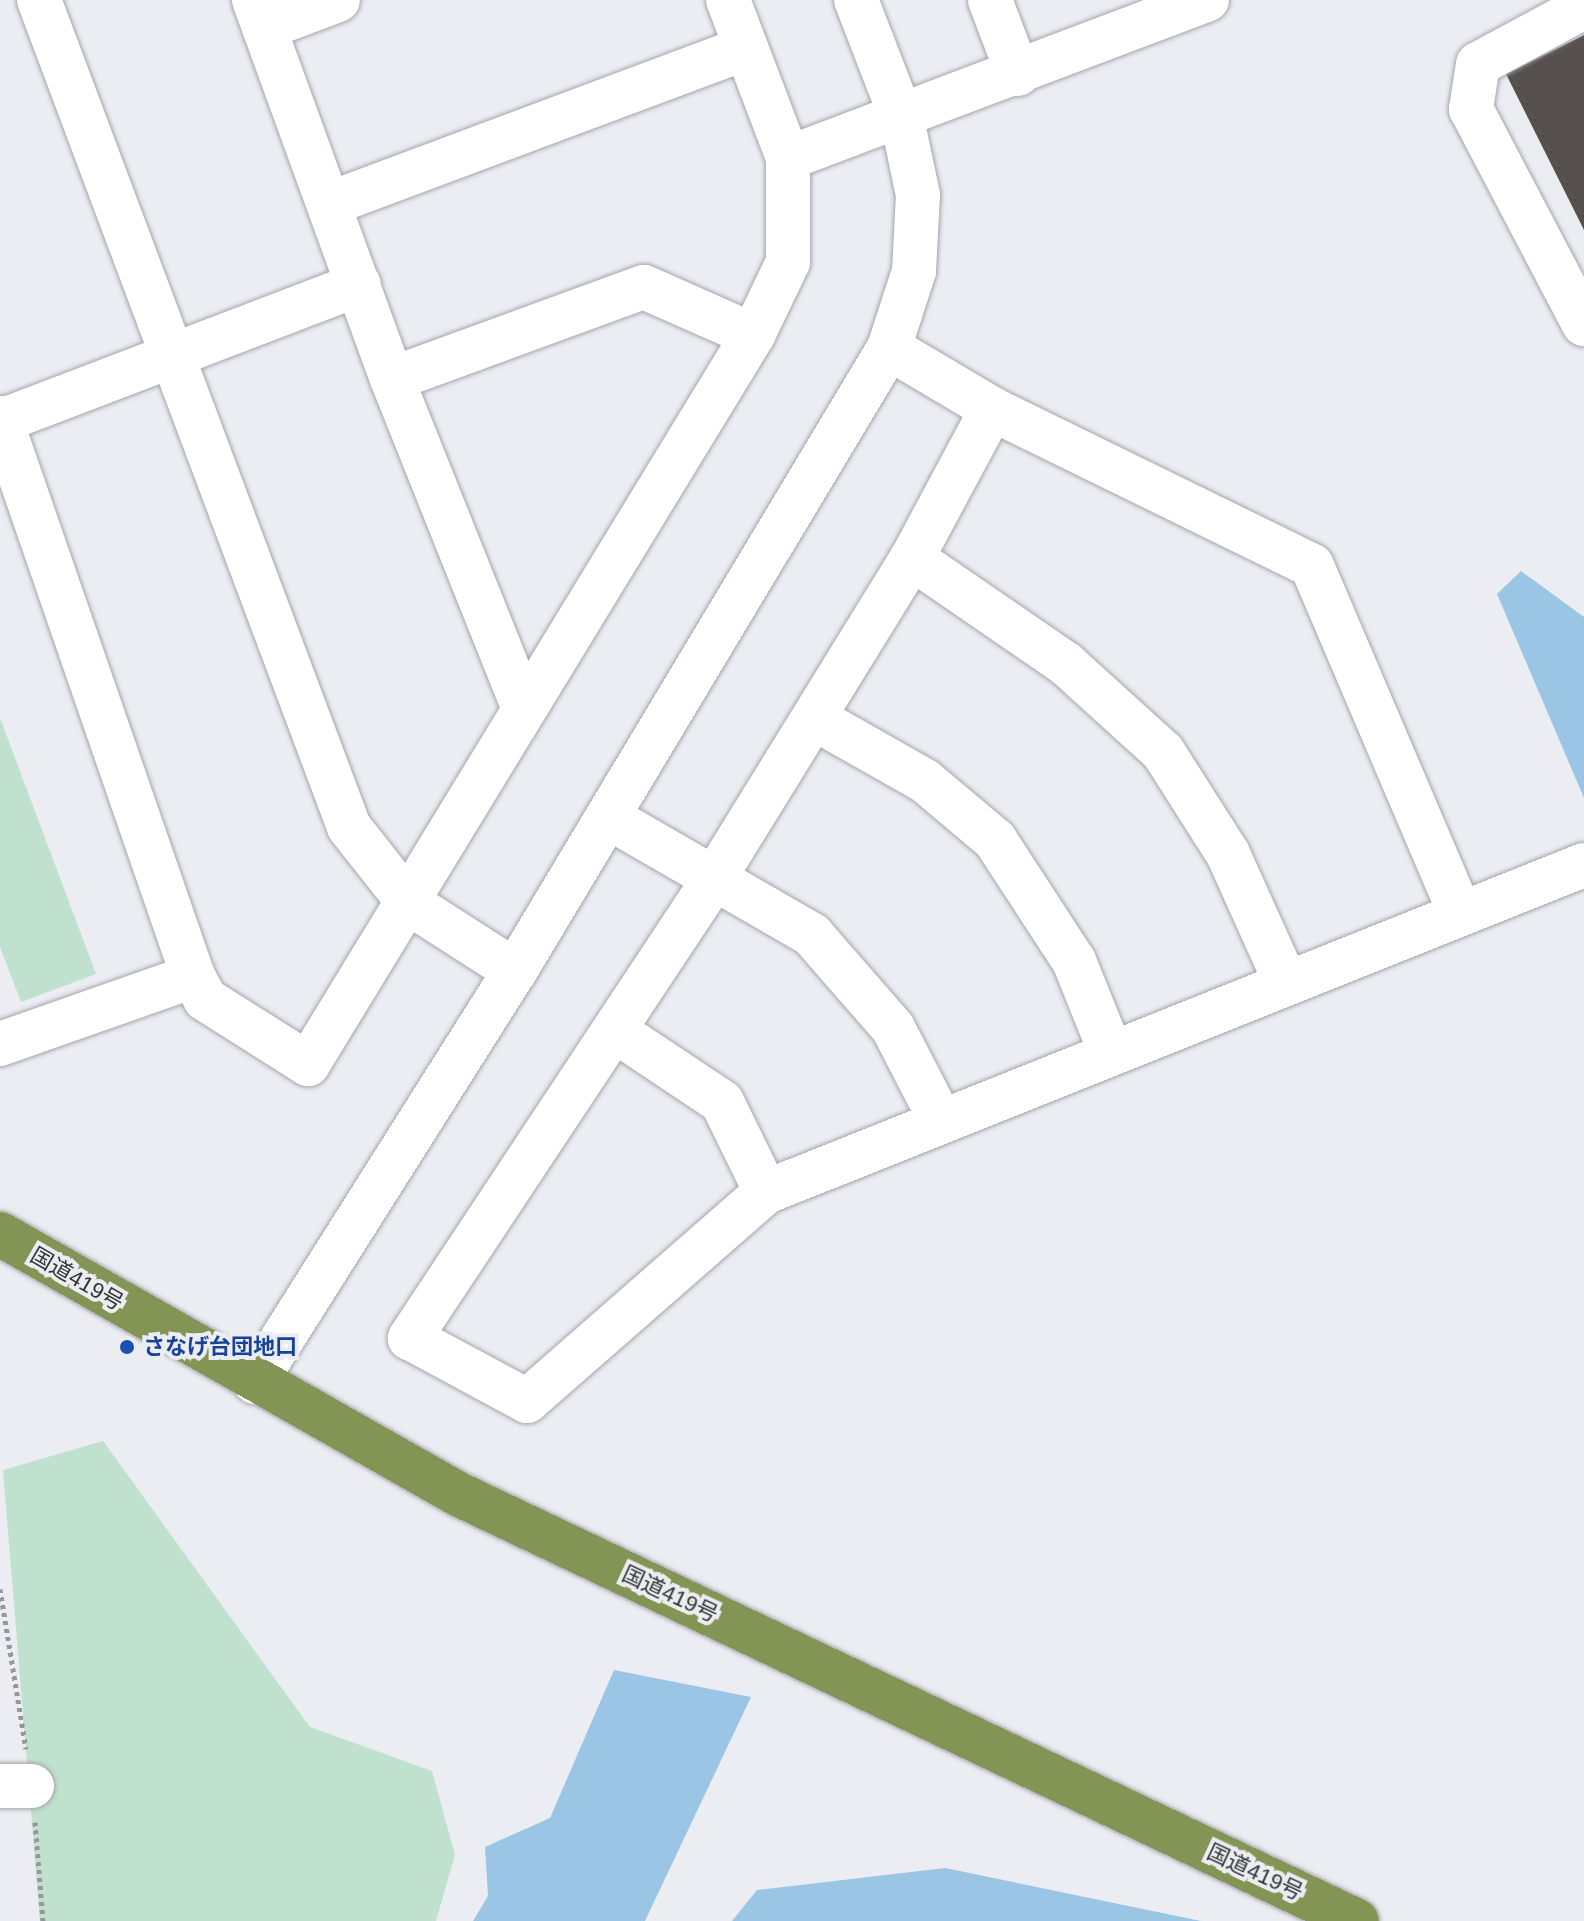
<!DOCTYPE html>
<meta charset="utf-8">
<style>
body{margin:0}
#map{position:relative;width:1584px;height:1921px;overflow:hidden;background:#ebedf3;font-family:Arial,"Noto Sans JP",sans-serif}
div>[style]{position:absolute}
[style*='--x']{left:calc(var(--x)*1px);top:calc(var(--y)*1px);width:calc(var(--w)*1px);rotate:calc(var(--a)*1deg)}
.green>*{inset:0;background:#c0e1cd}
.water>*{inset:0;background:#9bc5e5}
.building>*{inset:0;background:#56504e}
.path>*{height:5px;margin-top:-2.5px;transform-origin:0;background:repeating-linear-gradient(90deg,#95979b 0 4px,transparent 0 8px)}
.roads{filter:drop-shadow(0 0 2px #a4a5ab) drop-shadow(0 0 2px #a4a5ab)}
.minor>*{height:44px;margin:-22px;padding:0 22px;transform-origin:22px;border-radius:22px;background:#fff}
.highway>*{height:44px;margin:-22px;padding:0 22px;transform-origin:22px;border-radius:22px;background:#839554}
.dots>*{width:22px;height:22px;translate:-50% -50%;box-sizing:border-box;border:4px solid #ebedf3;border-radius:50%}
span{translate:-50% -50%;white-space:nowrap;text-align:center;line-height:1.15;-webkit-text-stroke:8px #ebedf3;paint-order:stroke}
.street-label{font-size:22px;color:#333436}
.transit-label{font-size:22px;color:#164399;font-weight:700}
.left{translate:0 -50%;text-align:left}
</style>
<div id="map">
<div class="green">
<i style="clip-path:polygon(0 718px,96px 974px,21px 1002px,0 947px)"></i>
<i style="clip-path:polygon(103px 1441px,310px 1727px,432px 1771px,455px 1855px,436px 1921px,40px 1921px,3px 1470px)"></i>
</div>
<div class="water">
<i style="clip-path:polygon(1521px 571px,1584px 617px,1584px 798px,1497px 594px)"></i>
<i style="clip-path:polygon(614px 1670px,751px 1697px,645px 1921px,473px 1921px,488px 1896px,485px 1847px,550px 1818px)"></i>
<i style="clip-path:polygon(945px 1868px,1201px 1921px,732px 1921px,757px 1890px)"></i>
</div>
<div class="building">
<i style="clip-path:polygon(1584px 35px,1584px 230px,1506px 74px)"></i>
</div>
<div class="path">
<i style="--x:0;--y:1589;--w:162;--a:80.8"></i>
<i style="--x:35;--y:1822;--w:99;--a:85.4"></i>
</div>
<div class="roads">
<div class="minor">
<i style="--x:39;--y:0;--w:883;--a:69.45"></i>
<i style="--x:349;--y:827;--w:97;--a:51.7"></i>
<i style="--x:409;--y:903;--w:126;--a:32.7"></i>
<i style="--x:254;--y:0;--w:403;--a:70"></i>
<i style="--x:392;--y:379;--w:353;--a:68.2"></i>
<i style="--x:990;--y:0;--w:79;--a:69.3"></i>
<i style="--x:1584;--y:7;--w:120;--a:151.7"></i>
<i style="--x:1478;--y:64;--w:46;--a:98.8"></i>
<i style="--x:1471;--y:109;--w:243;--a:62.3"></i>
<i style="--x:264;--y:28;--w:79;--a:-20.7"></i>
<i style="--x:788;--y:158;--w:448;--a:-20.7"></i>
<i style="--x:329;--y:204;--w:445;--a:-20.5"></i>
<i style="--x:889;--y:348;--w:120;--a:30.6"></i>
<i style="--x:992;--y:409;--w:356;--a:26.1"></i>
<i style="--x:1312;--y:566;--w:375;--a:66.9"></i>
<i style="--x:392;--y:379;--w:268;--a:-20.1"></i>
<i style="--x:644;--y:287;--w:119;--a:23.8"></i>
<i style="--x:992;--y:409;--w:169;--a:118.2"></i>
<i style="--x:912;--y:558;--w:377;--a:121.7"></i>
<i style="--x:714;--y:879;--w:551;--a:123.52"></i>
<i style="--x:410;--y:1338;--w:133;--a:28.3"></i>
<i style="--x:527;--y:1401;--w:317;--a:-41.2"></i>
<i style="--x:766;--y:1192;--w:881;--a:-21.79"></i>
<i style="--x:0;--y:418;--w:590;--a:70.92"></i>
<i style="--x:193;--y:976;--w:26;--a:62"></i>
<i style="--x:205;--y:999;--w:122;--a:32.3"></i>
<i style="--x:308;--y:1064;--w:854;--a:-58.6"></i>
<i style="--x:753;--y:335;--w:81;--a:-64.4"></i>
<i style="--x:788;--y:262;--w:104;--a:-90"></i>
<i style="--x:788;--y:158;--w:169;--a:-110.8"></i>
<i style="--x:1;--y:421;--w:383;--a:-20.9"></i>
<i style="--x:912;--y:558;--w:186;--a:34.5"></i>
<i style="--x:1065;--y:663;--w:132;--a:42.2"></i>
<i style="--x:1163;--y:752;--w:121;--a:57.5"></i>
<i style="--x:1228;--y:854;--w:139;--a:65.8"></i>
<i style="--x:814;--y:718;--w:128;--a:29.6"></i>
<i style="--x:925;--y:781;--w:92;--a:40.1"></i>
<i style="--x:995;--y:840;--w:145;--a:56.9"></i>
<i style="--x:1074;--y:961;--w:99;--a:68.1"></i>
<i style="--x:608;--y:817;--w:236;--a:30"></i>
<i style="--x:812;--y:935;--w:123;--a:48.9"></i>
<i style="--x:893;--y:1028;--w:105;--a:62.7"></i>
<i style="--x:617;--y:1032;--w:126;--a:33.7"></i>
<i style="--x:722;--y:1102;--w:100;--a:63.9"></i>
<i style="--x:0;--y:1044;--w:205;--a:-19.4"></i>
<i style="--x:255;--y:1382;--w:486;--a:-57.7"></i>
<i style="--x:515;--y:971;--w:727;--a:-59.02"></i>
<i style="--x:889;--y:348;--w:81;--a:-72"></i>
<i style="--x:914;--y:271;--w:76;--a:-87"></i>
<i style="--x:918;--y:195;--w:78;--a:-101.9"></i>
<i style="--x:902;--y:119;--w:128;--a:-111.1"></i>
<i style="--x:0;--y:1786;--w:32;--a:0"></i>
</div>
<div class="highway">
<i style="--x:0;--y:1234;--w:527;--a:29.58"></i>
<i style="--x:458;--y:1494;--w:995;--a:25.41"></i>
</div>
</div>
<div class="dots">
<i style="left:127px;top:1347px;background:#1a4fb4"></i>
</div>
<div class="street-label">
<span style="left:77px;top:1279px;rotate:30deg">国道419号</span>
<span style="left:670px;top:1594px;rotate:25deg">国道419号</span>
<span style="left:1255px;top:1872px;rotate:25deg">国道419号</span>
</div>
<div class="transit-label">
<span class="left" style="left:143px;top:1347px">さなげ台団地口</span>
</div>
</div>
